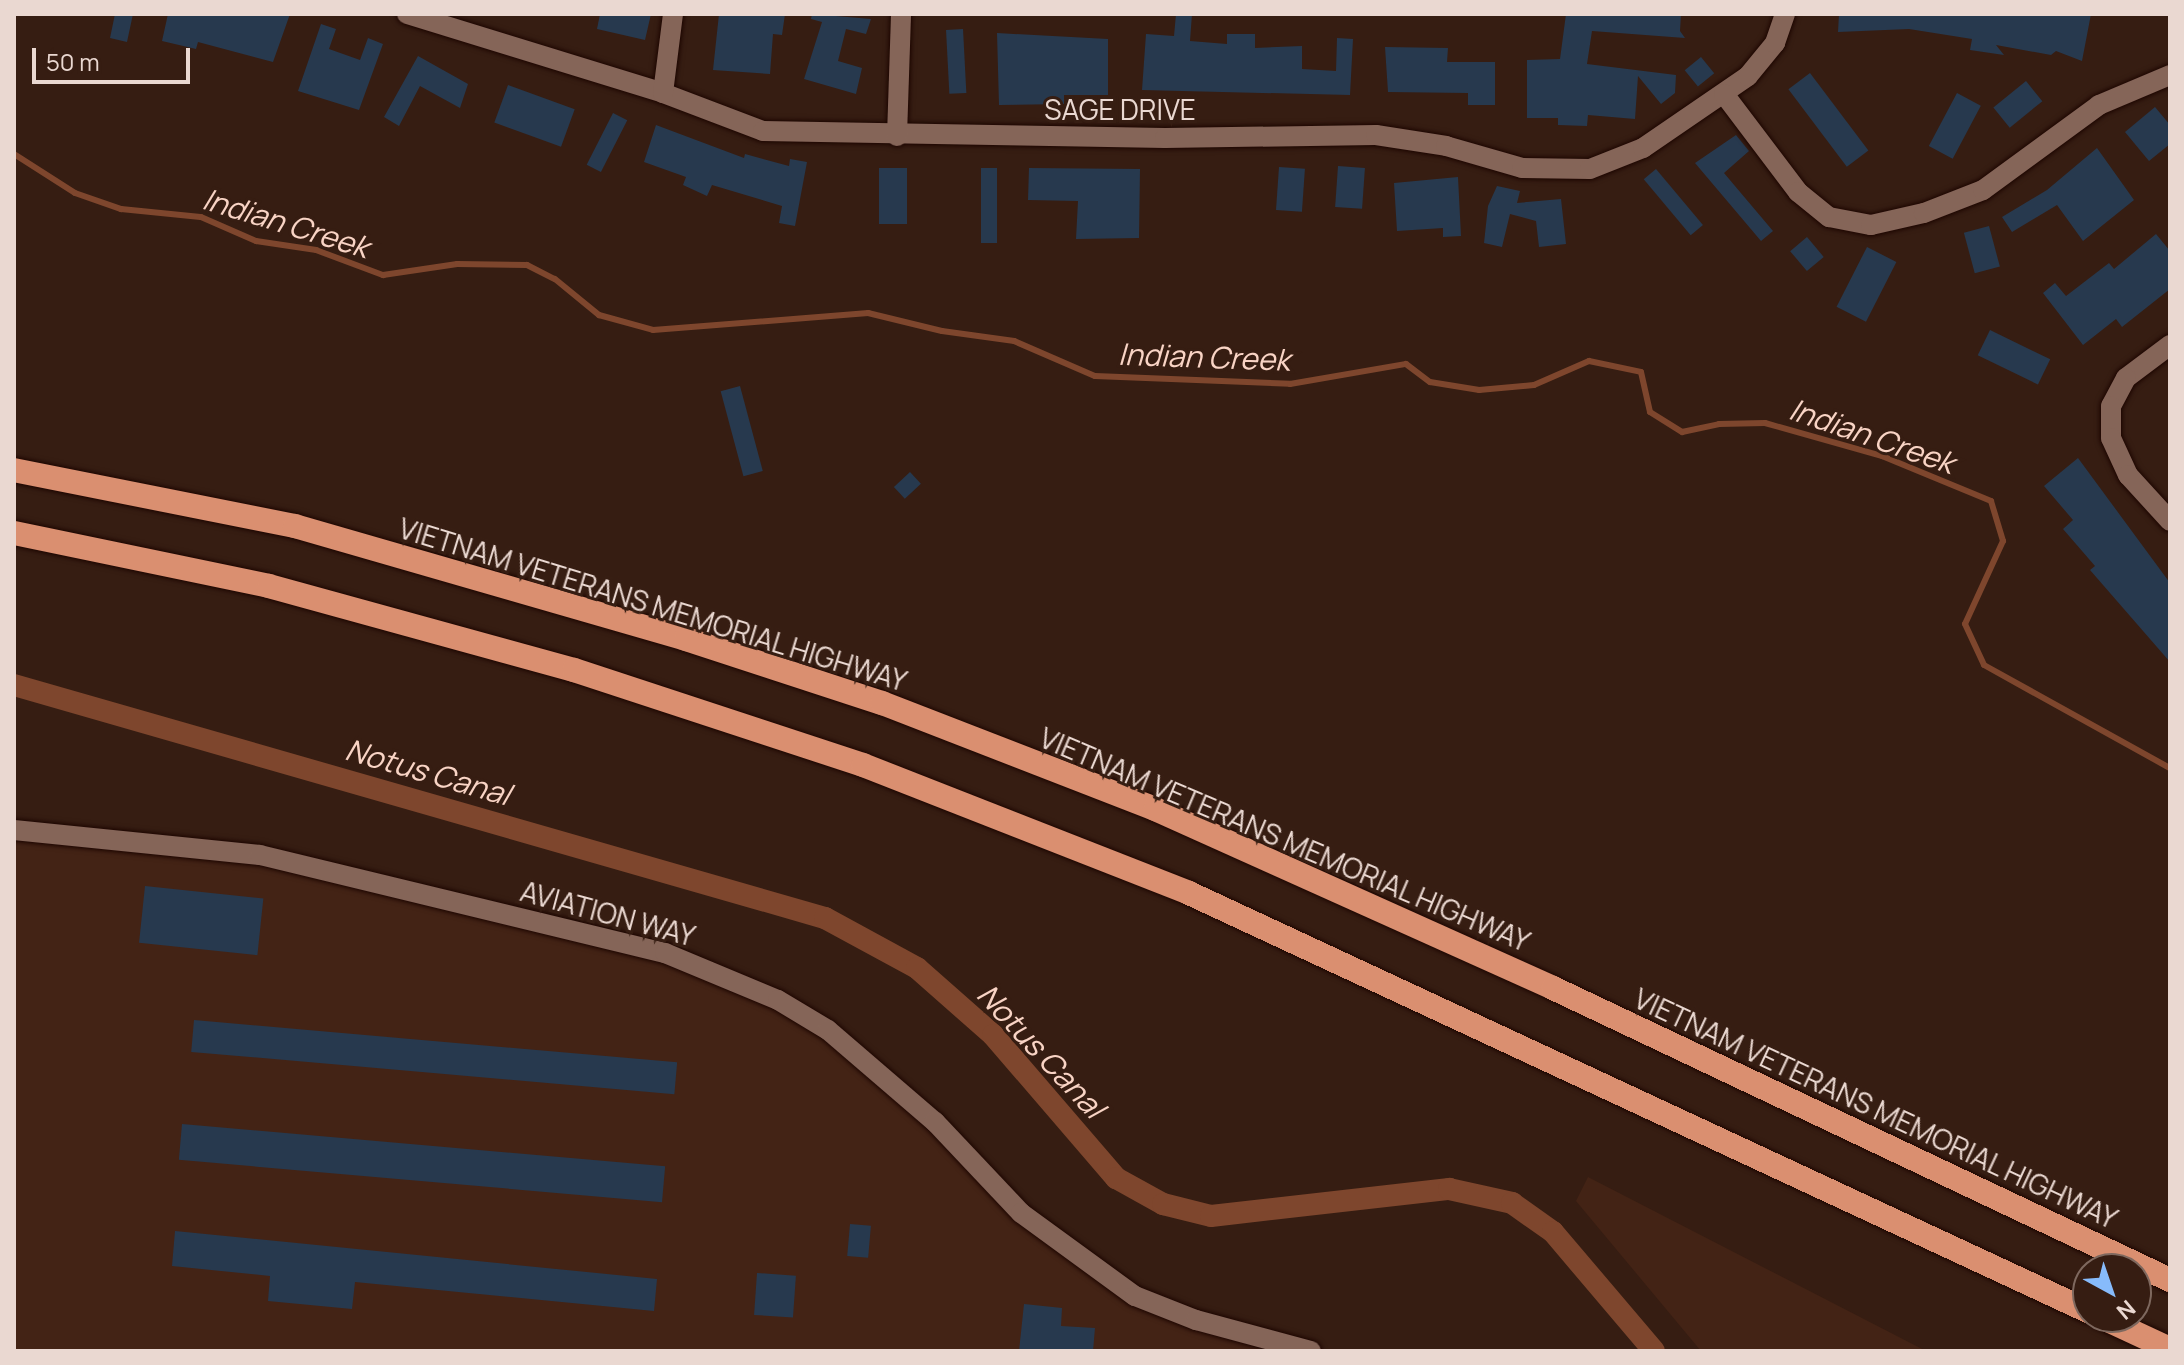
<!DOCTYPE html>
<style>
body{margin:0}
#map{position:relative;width:2184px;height:1365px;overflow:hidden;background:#361d12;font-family:Manrope,sans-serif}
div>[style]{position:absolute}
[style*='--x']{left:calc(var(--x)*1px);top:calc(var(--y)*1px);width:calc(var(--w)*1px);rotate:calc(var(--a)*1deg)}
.built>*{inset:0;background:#432315}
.stream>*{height:6px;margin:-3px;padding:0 3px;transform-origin:3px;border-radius:3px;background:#7e462d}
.canal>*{height:22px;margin:-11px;padding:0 11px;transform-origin:11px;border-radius:11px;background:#7e462d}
.building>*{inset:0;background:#27394e;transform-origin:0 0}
.roads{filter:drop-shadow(0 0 2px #1d0600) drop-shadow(0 0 2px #1d0600)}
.street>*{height:20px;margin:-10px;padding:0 10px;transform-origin:10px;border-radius:10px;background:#856558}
.highway>*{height:24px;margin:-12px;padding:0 12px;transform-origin:12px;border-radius:12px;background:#da8f70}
span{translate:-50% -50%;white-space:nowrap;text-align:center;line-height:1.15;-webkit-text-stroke:6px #361d12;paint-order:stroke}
.street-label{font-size:28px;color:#ead8d1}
.water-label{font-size:30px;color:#f9d4c5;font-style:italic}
.frame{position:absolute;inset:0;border:16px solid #ead8d1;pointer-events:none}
.north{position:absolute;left:2072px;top:1253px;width:80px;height:80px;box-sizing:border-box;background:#361d12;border:2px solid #7e685e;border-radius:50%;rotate:140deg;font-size:22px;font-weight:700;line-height:32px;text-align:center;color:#ead8d1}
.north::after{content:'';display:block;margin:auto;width:28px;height:36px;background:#87bbfb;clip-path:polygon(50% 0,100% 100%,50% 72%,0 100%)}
.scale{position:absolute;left:32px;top:48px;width:158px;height:36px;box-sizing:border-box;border:4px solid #ead8d1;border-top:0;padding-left:10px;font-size:24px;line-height:28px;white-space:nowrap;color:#ead8d1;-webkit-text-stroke:6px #361d12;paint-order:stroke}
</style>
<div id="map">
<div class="built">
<i style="clip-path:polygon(14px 830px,260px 855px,665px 953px,828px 1030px,1021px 1213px,1135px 1296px,1311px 1351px,14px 1351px)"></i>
<i style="clip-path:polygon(1588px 1177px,1926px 1351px,1701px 1351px,1576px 1201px)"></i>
</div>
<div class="stream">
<i style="--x:14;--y:154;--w:72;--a:32.6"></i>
<i style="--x:75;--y:193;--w:49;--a:19.2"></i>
<i style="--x:121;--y:209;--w:80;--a:5.7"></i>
<i style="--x:201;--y:217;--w:60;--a:23.6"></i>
<i style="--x:256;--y:241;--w:61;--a:8.5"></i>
<i style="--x:316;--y:250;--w:72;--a:20.5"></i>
<i style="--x:383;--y:275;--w:75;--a:-8.5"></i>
<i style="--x:457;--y:264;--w:70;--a:0.8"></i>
<i style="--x:527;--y:265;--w:31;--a:27"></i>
<i style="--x:555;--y:279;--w:57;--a:39.3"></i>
<i style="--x:599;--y:315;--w:56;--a:15.5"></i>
<i style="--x:653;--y:330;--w:216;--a:-4.5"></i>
<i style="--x:868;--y:313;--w:76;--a:13.7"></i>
<i style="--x:942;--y:331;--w:73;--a:7.9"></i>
<i style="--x:1014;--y:341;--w:88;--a:23.4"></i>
<i style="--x:1095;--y:376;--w:195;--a:2.3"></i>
<i style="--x:1290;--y:384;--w:118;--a:-9.8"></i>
<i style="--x:1406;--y:364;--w:30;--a:37"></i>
<i style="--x:1430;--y:382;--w:50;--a:9.3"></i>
<i style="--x:1479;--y:390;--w:55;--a:-5.2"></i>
<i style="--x:1534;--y:385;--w:60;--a:-23.6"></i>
<i style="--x:1589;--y:361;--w:53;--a:11.9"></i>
<i style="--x:1641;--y:372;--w:41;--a:77.3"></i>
<i style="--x:1650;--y:412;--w:38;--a:32"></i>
<i style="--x:1682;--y:432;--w:38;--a:-12"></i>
<i style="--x:1719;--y:424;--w:46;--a:-1.2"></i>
<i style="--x:1765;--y:423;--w:122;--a:15.8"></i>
<i style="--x:1882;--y:456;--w:118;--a:22.4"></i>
<i style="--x:1991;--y:501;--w:42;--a:73.3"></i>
<i style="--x:2003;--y:541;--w:91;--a:114.6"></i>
<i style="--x:1965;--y:624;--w:45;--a:65.1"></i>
<i style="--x:1984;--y:665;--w:213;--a:29"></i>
</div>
<div class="canal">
<i style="--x:14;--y:685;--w:844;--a:16.03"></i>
<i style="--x:825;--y:918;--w:105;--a:28.5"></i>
<i style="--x:917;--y:968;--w:101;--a:41.4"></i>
<i style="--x:993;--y:1035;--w:189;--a:49.3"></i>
<i style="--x:1116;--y:1178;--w:54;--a:29"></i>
<i style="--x:1163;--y:1204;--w:49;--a:14"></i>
<i style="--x:1211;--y:1216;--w:240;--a:-6.5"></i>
<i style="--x:1449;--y:1189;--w:65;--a:12.5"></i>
<i style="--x:1512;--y:1203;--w:50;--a:35.3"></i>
<i style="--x:1553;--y:1232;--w:156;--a:49.7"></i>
</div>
<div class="building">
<i style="clip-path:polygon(115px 14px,133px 14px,127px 42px,110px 38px)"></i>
<i style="clip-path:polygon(168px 14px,290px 14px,273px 62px,198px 42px,196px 49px,162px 41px)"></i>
<i style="clip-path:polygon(600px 14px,651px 14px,645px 40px,597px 29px)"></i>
<i style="clip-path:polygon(719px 14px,785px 14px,782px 35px,773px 34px,770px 74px,713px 70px)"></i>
<i style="clip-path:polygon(812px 14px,871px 19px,866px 34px,846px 29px,838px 61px,862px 68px,856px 94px,804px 79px,822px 22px,811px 19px)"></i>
<i style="clip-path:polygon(1176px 14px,1192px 14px,1190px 41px,1227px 44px,1227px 34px,1255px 34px,1255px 48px,1302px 46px,1302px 69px,1336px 71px,1337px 38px,1353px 39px,1350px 95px,1142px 90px,1146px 34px,1174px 36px)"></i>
<i style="clip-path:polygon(1566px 14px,1681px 14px,1680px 31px,1685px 38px,1592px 31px,1587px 64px,1676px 75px,1675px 93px,1661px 104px,1638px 76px,1635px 119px,1588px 115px,1587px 126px,1558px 125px,1558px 118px,1527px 118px,1527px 60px,1560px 59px)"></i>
<i style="clip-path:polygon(1839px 14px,2091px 14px,2082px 61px,2056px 51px,2051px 55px,1996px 45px,2004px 55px,1970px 50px,1972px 39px,1909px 29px,1838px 32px)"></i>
<i style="clip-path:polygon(321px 24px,336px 29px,329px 49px,360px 60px,368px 38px,383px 44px,359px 110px,298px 91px)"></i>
<i style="left:963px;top:29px;width:64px;height:17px;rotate:87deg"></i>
<i style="clip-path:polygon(997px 33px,1108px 39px,1108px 95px,1064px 95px,1064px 104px,999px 105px)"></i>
<i style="clip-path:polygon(1385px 47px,1448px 48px,1447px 62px,1495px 62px,1495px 105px,1468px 105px,1468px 93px,1388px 92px)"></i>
<i style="clip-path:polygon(418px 56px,468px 84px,460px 108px,420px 86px,399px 126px,384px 117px)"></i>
<i style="left:1701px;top:57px;width:21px;height:21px;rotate:51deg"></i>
<i style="left:1810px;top:73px;width:97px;height:27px;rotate:53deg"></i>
<i style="left:2026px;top:81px;width:26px;height:42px;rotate:51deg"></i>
<i style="left:508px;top:85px;width:71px;height:40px;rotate:20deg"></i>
<i style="left:1957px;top:93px;width:27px;height:60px;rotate:28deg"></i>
<i style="clip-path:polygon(2155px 107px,2170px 125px,2170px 144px,2149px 161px,2125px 132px)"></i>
<i style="left:613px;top:113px;width:16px;height:58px;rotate:27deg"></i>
<i style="clip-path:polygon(656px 125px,744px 158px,745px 154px,789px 166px,790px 159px,807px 162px,795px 226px,779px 223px,782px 206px,712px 185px,707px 196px,683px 185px,686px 177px,644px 162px)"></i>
<i style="clip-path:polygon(1736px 135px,1749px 151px,1724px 173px,1773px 231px,1761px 241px,1695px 163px)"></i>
<i style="clip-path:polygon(2097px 148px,2134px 200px,2083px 241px,2057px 205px,2012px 232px,2002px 217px,2047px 190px)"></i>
<i style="left:1338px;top:166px;width:27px;height:41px;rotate:4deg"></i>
<i style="left:1279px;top:167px;width:26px;height:43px;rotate:4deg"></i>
<i style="left:879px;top:168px;width:28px;height:56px"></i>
<i style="left:981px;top:168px;width:16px;height:75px"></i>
<i style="clip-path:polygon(1029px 168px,1140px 169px,1139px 238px,1076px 239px,1078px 201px,1028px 200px)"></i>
<i style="left:1656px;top:169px;width:73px;height:16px;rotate:50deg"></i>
<i style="clip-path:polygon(1458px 177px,1461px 236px,1443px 237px,1443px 228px,1397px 231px,1394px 183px)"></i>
<i style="clip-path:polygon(1497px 186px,1520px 191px,1517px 203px,1561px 199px,1566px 244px,1539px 247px,1536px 221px,1510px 214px,1502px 247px,1484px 243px,1488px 206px)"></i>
<i style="left:1989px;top:226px;width:42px;height:26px;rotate:75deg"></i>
<i style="clip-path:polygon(2156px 234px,2170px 251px,2170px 289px,2122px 327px,2116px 319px,2083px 345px,2043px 293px,2055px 283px,2066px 296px,2109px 263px,2114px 269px)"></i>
<i style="left:1807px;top:237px;width:26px;height:22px;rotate:50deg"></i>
<i style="left:1867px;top:247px;width:33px;height:67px;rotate:27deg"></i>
<i style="left:1990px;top:330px;width:67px;height:28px;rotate:26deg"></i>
<i style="left:740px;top:386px;width:88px;height:20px;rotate:75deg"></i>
<i style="clip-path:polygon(2078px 458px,2170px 583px,2170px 662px,2090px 570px,2095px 566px,2063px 529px,2073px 520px,2044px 486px)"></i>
<i style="left:910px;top:472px;width:16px;height:22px;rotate:47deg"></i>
<i style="left:145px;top:886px;width:119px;height:57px;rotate:6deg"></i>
<i style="left:194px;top:1020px;width:485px;height:32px;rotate:5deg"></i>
<i style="left:182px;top:1124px;width:485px;height:36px;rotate:5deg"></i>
<i style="left:850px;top:1224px;width:21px;height:32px;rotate:5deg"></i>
<i style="clip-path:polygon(175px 1231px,657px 1279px,654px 1311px,355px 1282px,352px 1309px,268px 1301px,270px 1276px,172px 1266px)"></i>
<i style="left:757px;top:1273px;width:39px;height:42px;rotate:4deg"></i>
<i style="clip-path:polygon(1024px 1304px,1062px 1308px,1061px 1326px,1095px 1328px,1093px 1351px,1019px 1351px)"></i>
</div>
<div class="roads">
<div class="street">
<i style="--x:407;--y:14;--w:268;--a:17.1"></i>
<i style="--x:663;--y:93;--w:107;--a:20.8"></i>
<i style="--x:763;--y:131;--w:402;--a:1"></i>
<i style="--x:1165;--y:138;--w:211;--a:-0.8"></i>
<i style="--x:1376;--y:135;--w:71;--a:8.9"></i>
<i style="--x:1446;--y:146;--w:79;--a:16.1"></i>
<i style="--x:1522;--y:168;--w:68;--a:0.8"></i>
<i style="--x:1590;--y:169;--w:57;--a:-21.6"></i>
<i style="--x:1643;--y:148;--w:127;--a:-34.4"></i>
<i style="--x:1748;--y:76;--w:43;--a:-50.7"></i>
<i style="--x:1775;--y:43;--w:31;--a:-71"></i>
<i style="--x:663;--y:93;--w:80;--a:-82.8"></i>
<i style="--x:1724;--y:94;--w:123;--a:52.9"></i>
<i style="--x:1798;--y:192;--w:40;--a:39"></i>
<i style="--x:1829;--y:217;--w:43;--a:10.8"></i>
<i style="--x:1871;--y:225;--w:54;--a:-12.8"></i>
<i style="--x:1924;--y:213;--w:63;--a:-21.3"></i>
<i style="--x:1983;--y:190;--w:144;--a:-36.2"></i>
<i style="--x:2099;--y:105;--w:77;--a:-22.9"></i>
<i style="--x:897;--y:136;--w:122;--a:-88.1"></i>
<i style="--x:2170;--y:345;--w:55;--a:143.1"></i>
<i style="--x:2126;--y:378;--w:32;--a:118"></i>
<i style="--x:2111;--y:406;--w:32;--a:90"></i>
<i style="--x:2111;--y:438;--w:41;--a:65.3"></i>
<i style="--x:2128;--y:475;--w:62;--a:47.6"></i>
<i style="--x:14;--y:830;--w:247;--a:5.8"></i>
<i style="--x:260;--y:855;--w:417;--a:13.6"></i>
<i style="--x:665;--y:953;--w:122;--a:22.6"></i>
<i style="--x:778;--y:1000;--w:58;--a:31"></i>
<i style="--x:828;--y:1030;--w:141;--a:40.7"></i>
<i style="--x:935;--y:1122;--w:125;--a:46.6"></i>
<i style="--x:1021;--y:1213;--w:141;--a:36.1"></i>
<i style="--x:1135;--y:1296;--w:66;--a:21.5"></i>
<i style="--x:1196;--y:1320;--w:119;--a:15.1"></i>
</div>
<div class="highway">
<i style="--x:14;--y:470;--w:287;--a:11.3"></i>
<i style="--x:295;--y:526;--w:407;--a:16.1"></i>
<i style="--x:686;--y:639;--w:206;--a:18.1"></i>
<i style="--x:882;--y:703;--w:293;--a:21.2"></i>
<i style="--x:1155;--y:809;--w:436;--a:24.2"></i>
<i style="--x:1553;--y:988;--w:683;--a:25.33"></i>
<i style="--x:14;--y:533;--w:260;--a:11.7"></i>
<i style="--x:269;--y:586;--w:316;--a:15.4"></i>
<i style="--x:574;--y:670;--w:304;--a:18.2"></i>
<i style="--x:863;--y:765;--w:350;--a:21.4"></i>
<i style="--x:1189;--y:893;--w:991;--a:24.94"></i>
<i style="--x:2101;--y:1317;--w:76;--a:24.9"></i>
</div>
</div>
<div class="street-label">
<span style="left:1120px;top:109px">SAGE DRIVE</span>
<span style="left:653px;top:604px;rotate:17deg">VIETNAM VETERANS MEMORIAL HIGHWAY</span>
<span style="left:1285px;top:839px;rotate:23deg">VIETNAM VETERANS MEMORIAL HIGHWAY</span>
<span style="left:608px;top:913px;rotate:15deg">AVIATION WAY</span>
<span style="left:1876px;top:1108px;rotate:25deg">VIETNAM VETERANS MEMORIAL HIGHWAY</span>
</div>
<div class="water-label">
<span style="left:286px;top:223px;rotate:17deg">Indian Creek</span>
<span style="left:1204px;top:357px;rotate:2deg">Indian Creek</span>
<span style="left:1872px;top:436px;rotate:19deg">Indian Creek</span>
<span style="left:428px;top:772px;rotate:16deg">Notus Canal</span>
<span style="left:1041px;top:1051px;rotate:47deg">Notus Canal</span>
</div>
<div class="frame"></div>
<div class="north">N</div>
<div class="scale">50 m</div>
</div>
